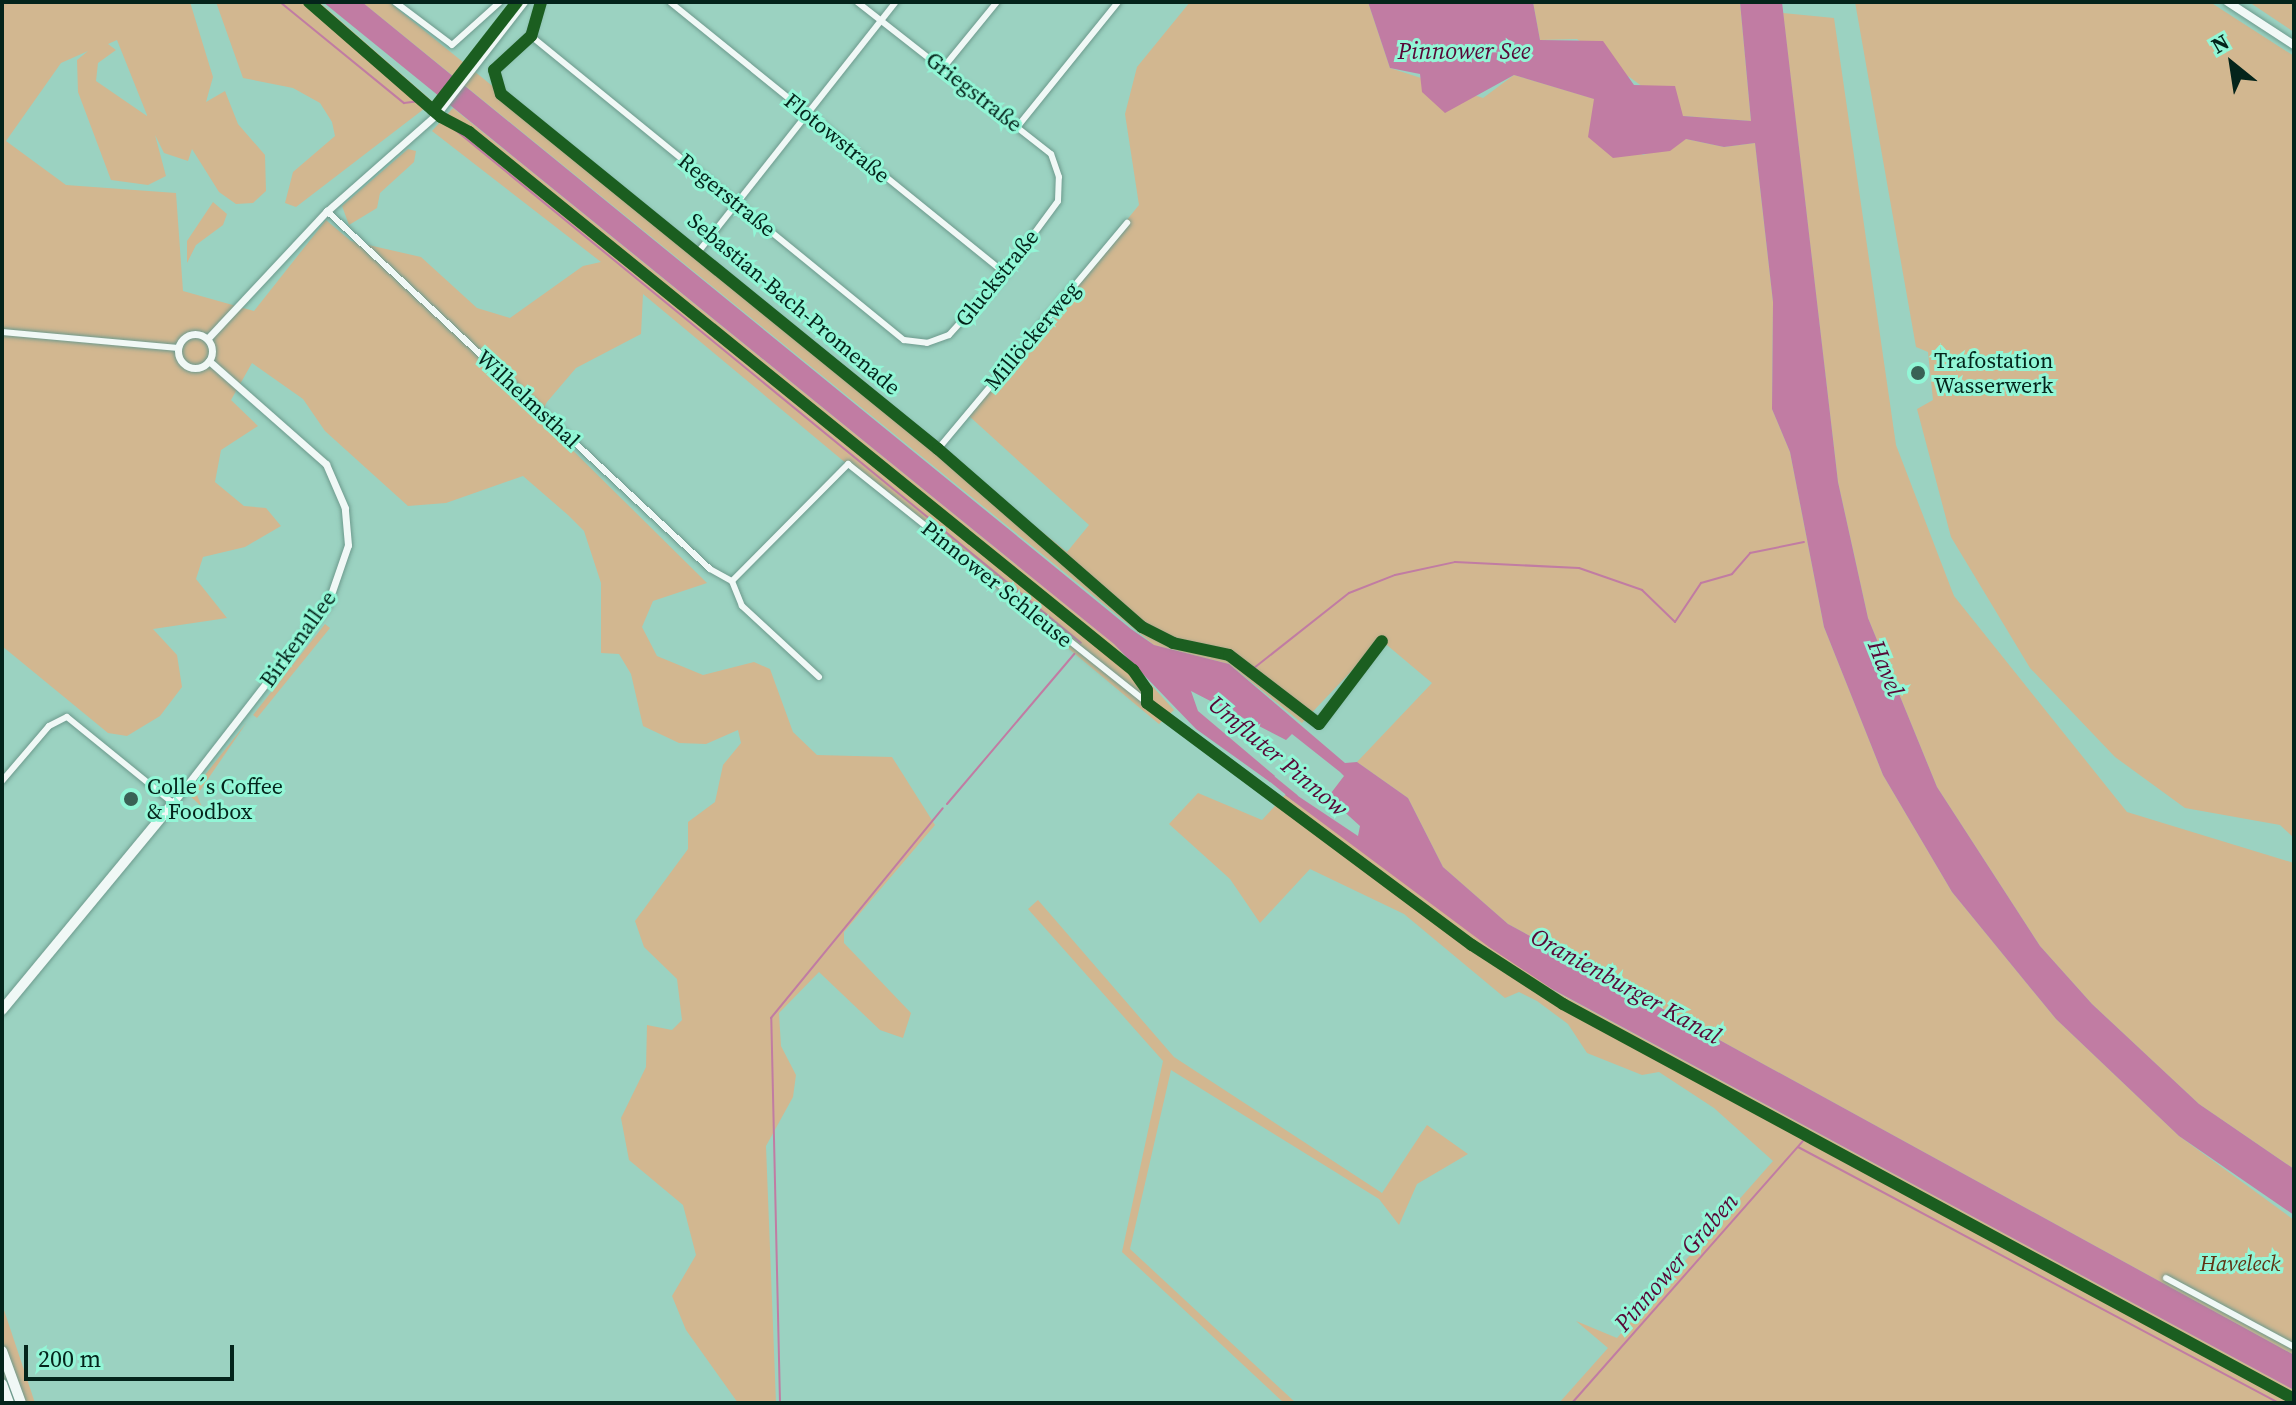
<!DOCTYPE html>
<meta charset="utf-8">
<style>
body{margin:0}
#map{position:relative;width:2296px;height:1405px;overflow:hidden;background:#9bd2c1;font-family:"Source Serif 4",serif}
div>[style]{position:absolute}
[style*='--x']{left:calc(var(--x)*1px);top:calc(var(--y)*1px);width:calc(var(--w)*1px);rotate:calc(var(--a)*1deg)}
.green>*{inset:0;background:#d2b790}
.water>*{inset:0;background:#c17ca3}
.stream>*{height:2px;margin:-1px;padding:0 1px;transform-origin:1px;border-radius:1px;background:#c17ca3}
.canal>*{height:7px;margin:-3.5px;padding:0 3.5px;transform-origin:3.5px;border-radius:3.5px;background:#c17ca3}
.roads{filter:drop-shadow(0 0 2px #6d9a8d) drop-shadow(0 0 2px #6d9a8d)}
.minor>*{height:6px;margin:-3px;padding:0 3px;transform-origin:3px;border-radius:3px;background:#f0f8f6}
.tertiary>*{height:7px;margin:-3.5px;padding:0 3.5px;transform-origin:3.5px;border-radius:3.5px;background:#f0f8f6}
.tertiary>.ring{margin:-3.5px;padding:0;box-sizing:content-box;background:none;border:7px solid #f0f8f6;border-radius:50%}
.secondary>*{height:8px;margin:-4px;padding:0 4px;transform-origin:4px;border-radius:4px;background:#f0f8f6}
.trunk>*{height:10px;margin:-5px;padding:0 5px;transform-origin:5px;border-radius:5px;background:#f0f8f6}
.cycleway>*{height:12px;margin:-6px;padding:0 6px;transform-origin:6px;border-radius:6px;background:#1b5e20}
.dots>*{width:22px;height:22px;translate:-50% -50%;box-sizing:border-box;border:4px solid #92f6d6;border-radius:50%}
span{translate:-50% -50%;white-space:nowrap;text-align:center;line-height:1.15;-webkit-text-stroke:6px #92f6d6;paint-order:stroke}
.street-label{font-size:22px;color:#04241b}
.poi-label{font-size:22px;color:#04241b}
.left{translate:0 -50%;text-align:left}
.park-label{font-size:22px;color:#603213;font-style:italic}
.water-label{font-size:24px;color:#580837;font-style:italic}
.frame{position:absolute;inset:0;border:4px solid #04241b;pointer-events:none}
.north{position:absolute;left:2192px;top:24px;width:80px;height:80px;-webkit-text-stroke:6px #92f6d6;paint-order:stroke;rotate:330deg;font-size:22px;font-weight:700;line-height:32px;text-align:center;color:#04241b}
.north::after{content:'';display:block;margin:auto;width:28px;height:36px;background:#04241b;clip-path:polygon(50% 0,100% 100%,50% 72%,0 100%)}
.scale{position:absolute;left:24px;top:1345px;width:210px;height:36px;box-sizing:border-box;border:4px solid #04241b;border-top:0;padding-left:10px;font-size:24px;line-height:28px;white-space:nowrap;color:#04241b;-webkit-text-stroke:6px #92f6d6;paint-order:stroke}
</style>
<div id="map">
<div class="green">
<i style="clip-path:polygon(evenodd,2px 2px,190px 2px,213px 77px,206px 102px,225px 91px,238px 124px,265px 155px,266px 191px,253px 203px,236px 204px,219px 192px,192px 149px,188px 161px,164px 153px,155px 135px,166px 176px,148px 185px,111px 180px,78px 92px,77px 60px,88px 51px,61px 63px,6px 141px,66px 185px,176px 193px,183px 291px,254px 311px,326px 220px,351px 241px,421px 257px,477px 308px,510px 318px,583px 266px,601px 262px,432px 131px,453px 108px,1114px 644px,1174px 710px,1159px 724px,643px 294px,641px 334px,576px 368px,547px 402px,539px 417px,707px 583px,653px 601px,642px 627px,657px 656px,703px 675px,754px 662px,770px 669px,793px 732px,817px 755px,892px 757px,935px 825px,844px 932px,844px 943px,911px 1013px,903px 1038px,880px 1030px,819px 972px,779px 1013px,781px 1046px,796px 1075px,793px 1097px,766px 1146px,776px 1403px,738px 1403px,686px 1330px,672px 1296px,696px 1255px,683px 1205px,629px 1160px,621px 1118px,646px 1067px,647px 1025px,672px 1030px,682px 1020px,677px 979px,644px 947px,635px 921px,688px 849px,688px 822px,715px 802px,723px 765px,741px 743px,738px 730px,706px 744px,679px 743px,643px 726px,631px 674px,619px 654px,601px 653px,601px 583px,584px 531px,568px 515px,523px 476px,446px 503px,408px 506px,325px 431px,303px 399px,252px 363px,231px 400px,258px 426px,221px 450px,215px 482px,244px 506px,266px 508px,281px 526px,245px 547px,203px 557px,196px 579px,227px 618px,153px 629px,177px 655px,182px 687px,160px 716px,127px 736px,108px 733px,2px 646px,2px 2px,117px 40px,147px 115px,147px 116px,96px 81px,98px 63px,116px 50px,108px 44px,117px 40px)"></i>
<i style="clip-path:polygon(216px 2px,319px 2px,433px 102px,296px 207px,285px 203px,293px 172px,335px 136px,332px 122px,320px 103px,293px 88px,243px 78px)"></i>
<i style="clip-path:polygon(362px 2px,389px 2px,1067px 552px,1089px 525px,968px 415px,1139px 205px,1125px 114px,1137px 67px,1190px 2px,1368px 2px,1390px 68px,1483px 98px,1514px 75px,1595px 99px,1594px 109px,1643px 155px,1686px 139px,1724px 147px,1755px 143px,1773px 302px,1772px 409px,1790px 452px,1824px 627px,1883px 775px,1952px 892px,2056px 1019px,2179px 1136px,2294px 1220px,2294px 1355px,1508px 924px,1443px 867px,1408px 798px,1357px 762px,1432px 683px,1381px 640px,1302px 723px,1229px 664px,1154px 645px)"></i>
<i style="clip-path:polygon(1533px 2px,1740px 2px,1751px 121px,1683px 116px,1577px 39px,1540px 40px)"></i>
<i style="clip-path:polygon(1855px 2px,2210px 2px,2294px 56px,2294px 838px,2280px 825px,2185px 808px,2115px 757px,2030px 668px,1951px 537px,1917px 409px,1933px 400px,1928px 352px,1916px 347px)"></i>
<i style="clip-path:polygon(2249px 2px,2294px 2px,2294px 32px)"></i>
<i style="clip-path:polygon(1783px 13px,1834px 18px,1896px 445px,1954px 596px,2127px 812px,2294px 863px,2294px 1169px,2199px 1104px,2092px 1004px,2040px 946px,1937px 787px,1868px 618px,1838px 482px)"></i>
<i style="clip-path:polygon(408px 149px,416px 151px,414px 162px,380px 193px,377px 208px,349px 225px,342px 206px)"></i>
<i style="clip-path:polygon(213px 202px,227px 214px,223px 225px,196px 245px,187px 263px,187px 241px)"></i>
<i style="clip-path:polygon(325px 624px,330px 628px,257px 718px,253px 715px)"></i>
<i style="clip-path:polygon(247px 722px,197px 795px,202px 807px,189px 795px)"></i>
<i style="clip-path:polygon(1198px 793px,1262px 820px,1285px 795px,1555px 991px,2294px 1390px,2294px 1403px,1559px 1403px,1608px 1348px,1576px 1321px,1617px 1338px,1773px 1161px,1714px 1108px,1659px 1072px,1642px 1075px,1587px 1053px,1568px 1024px,1537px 1001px,1519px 992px,1505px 998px,1404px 914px,1310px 869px,1260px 923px,1230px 879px,1169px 824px)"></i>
<i style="clip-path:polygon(1038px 900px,1174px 1057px,1382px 1193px,1427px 1125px,1468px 1154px,1417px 1184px,1399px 1225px,1379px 1199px,1171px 1070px,1130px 1249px,1296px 1403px,1284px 1403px,1122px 1252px,1163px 1061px,1028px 909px)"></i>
<i style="clip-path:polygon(2px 1304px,35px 1403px,2px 1403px)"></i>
</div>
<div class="water">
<i style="clip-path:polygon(323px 2px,362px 2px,1131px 629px,1154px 645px,1229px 664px,1345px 763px,1357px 762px,1408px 798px,1443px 867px,1508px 924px,2294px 1355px,2294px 1390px,1552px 989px,1489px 947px,1285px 795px,1289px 790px,1358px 836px,1360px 826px,1328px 797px,1344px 776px,1340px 772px,1292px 734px,1286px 740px,1191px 691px,1198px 711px,1275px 776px,1270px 782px,1196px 729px,1114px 644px)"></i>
<i style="clip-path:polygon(1368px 2px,1533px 2px,1540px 40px,1603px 41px,1634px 85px,1675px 86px,1683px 116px,1751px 121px,1740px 2px,1782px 2px,1838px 482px,1868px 618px,1937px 787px,2040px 946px,2092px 1004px,2199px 1104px,2294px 1169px,2294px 1215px,2179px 1136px,2056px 1019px,1952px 892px,1883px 775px,1824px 627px,1790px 452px,1772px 409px,1773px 302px,1755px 143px,1724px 147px,1686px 139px,1670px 151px,1613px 158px,1588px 137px,1594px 99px,1514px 75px,1445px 113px,1422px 92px,1420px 74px,1390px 68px)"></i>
</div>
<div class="stream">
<i style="--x:280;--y:2;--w:160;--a:39.2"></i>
<i style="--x:404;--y:103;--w:16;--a:-7"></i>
<i style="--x:442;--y:119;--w:826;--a:39.35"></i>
<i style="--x:1254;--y:668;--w:121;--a:-38.3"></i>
<i style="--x:1349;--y:593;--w:49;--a:-21.4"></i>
<i style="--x:1395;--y:575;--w:61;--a:-12.2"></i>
<i style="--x:1455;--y:562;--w:124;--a:2.8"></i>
<i style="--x:1579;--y:568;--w:67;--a:19.2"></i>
<i style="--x:1642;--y:590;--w:46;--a:44.1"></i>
<i style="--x:1675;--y:622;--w:47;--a:-56.3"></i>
<i style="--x:1701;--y:583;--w:32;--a:-16"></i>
<i style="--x:1732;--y:574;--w:28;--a:-49"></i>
<i style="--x:1750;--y:553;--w:55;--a:-11.5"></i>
<i style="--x:947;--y:804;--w:197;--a:-49.7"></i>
<i style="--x:1798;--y:1147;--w:545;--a:28.02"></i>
<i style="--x:780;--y:1403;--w:385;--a:-91.3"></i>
<i style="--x:771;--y:1018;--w:271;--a:-50.7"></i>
<i style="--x:1572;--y:1403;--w:349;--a:-48.6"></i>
</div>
<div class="canal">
<i style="--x:1266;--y:774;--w:36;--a:39"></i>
</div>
<div class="roads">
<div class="minor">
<i style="--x:395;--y:2;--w:71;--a:37"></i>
<i style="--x:452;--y:45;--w:64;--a:-41.9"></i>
<i style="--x:541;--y:2;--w:35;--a:106"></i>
<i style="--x:531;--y:36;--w:50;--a:137.4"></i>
<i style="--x:494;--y:70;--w:25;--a:74"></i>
<i style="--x:501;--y:94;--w:563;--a:39.09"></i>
<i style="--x:938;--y:449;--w:271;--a:41.1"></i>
<i style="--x:1142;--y:627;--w:35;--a:27"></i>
<i style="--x:1173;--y:643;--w:57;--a:12.1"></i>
<i style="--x:1229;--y:655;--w:113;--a:37.5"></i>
<i style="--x:1319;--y:724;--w:104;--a:-52.8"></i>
<i style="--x:670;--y:2;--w:431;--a:39"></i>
<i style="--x:531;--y:36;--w:481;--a:39.2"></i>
<i style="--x:904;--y:340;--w:23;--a:7"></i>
<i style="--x:927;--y:343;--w:23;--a:-20"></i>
<i style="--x:949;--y:335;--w:84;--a:-47.9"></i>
<i style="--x:1005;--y:273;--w:89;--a:-53.6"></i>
<i style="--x:1058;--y:201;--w:24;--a:-88"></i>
<i style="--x:1059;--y:177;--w:24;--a:-109"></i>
<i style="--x:1051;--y:154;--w:246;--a:-141.9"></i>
<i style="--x:943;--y:68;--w:85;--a:-50.7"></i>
<i style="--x:1018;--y:126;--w:159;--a:-51.1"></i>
<i style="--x:327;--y:211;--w:524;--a:43.07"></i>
<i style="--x:710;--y:569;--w:25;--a:29"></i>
<i style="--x:699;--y:251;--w:318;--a:-51.7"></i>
<i style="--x:2;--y:332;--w:177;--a:5.2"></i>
<i style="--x:938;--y:449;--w:295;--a:-50.1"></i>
<i style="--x:819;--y:677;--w:105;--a:-137.3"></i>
<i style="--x:742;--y:606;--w:27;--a:-112"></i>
<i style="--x:732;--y:581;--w:165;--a:-45.2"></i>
<i style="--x:848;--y:464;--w:383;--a:38.6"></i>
<i style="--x:2;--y:781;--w:72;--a:-49.5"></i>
<i style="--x:49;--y:726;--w:20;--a:-27"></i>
<i style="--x:67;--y:717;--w:136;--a:39.1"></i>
<i style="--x:2166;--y:1278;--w:145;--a:28.3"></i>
</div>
<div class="tertiary">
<i class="ring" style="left:178px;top:334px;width:27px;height:27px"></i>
<i style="--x:208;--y:338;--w:174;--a:-46.9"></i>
<i style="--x:327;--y:211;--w:147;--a:-41.4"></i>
<i style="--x:437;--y:114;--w:142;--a:-52.2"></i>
<i style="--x:173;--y:803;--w:253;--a:-52.2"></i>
<i style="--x:328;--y:603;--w:61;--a:-71"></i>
<i style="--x:348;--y:545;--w:37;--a:-95"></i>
<i style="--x:345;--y:508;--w:48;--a:-113.4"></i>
<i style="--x:326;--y:464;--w:156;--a:-138.6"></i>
</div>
<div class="secondary">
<i style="--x:2228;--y:2;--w:79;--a:33.1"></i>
</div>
<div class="trunk">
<i style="--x:2;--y:1010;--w:268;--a:-50.4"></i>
<i style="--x:2;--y:1351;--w:55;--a:69.9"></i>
<i style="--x:2;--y:1384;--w:20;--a:70"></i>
</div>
</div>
<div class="cycleway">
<i style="--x:309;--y:2;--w:175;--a:41.1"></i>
<i style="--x:441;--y:117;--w:32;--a:28"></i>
<i style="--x:469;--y:132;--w:855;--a:39.02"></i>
<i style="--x:1133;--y:670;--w:24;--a:55"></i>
<i style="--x:1147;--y:690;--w:13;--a:90"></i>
<i style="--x:1147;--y:703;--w:405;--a:36.7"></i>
<i style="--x:1472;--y:945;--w:108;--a:33"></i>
<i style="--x:1563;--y:1004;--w:831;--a:28.38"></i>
<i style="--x:541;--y:2;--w:35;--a:106"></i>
<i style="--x:531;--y:36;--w:50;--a:137.4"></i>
<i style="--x:494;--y:70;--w:25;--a:74"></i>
<i style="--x:501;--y:94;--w:563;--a:39.09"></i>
<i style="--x:938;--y:449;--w:271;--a:41.1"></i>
<i style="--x:1142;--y:627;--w:35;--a:27"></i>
<i style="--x:1173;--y:643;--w:57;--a:12.1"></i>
<i style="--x:1229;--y:655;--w:113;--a:37.5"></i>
<i style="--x:1319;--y:724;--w:104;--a:-52.8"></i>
<i style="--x:433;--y:110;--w:137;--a:-52.1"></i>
</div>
<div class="dots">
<i style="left:1918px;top:373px;background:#396155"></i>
<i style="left:131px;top:799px;background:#396155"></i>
</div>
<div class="street-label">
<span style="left:974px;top:92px;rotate:38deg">Griegstraße</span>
<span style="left:837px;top:138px;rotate:39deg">Flotowstraße</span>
<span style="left:727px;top:195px;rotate:39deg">Regerstraße</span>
<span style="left:997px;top:278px;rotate:-51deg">Gluckstraße</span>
<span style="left:794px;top:304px;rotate:40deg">Sebastian-Bach-Promenade</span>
<span style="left:1032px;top:336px;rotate:-50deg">Millöckerweg</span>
<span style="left:528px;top:399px;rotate:43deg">Wilhelmsthal</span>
<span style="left:997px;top:584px;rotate:39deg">Pinnower Schleuse</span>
<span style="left:298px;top:639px;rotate:-54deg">Birkenallee</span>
</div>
<div class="poi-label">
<span class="left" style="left:1934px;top:373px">Trafostation<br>Wasserwerk</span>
<span class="left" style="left:147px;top:799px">Colle´s Coffee<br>&amp; Foodbox</span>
</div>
<div class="park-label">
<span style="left:2240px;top:1264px">Haveleck</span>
</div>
<div class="water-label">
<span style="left:1464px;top:51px">Pinnower See</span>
<span style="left:1886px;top:668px;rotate:68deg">Havel</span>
<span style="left:1278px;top:756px;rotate:40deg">Umfluter Pinnow</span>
<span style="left:1626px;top:986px;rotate:29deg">Oranienburger Kanal</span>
<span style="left:1676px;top:1262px;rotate:-49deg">Pinnower Graben</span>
</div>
<div class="frame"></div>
<div class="north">N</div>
<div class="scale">200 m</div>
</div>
